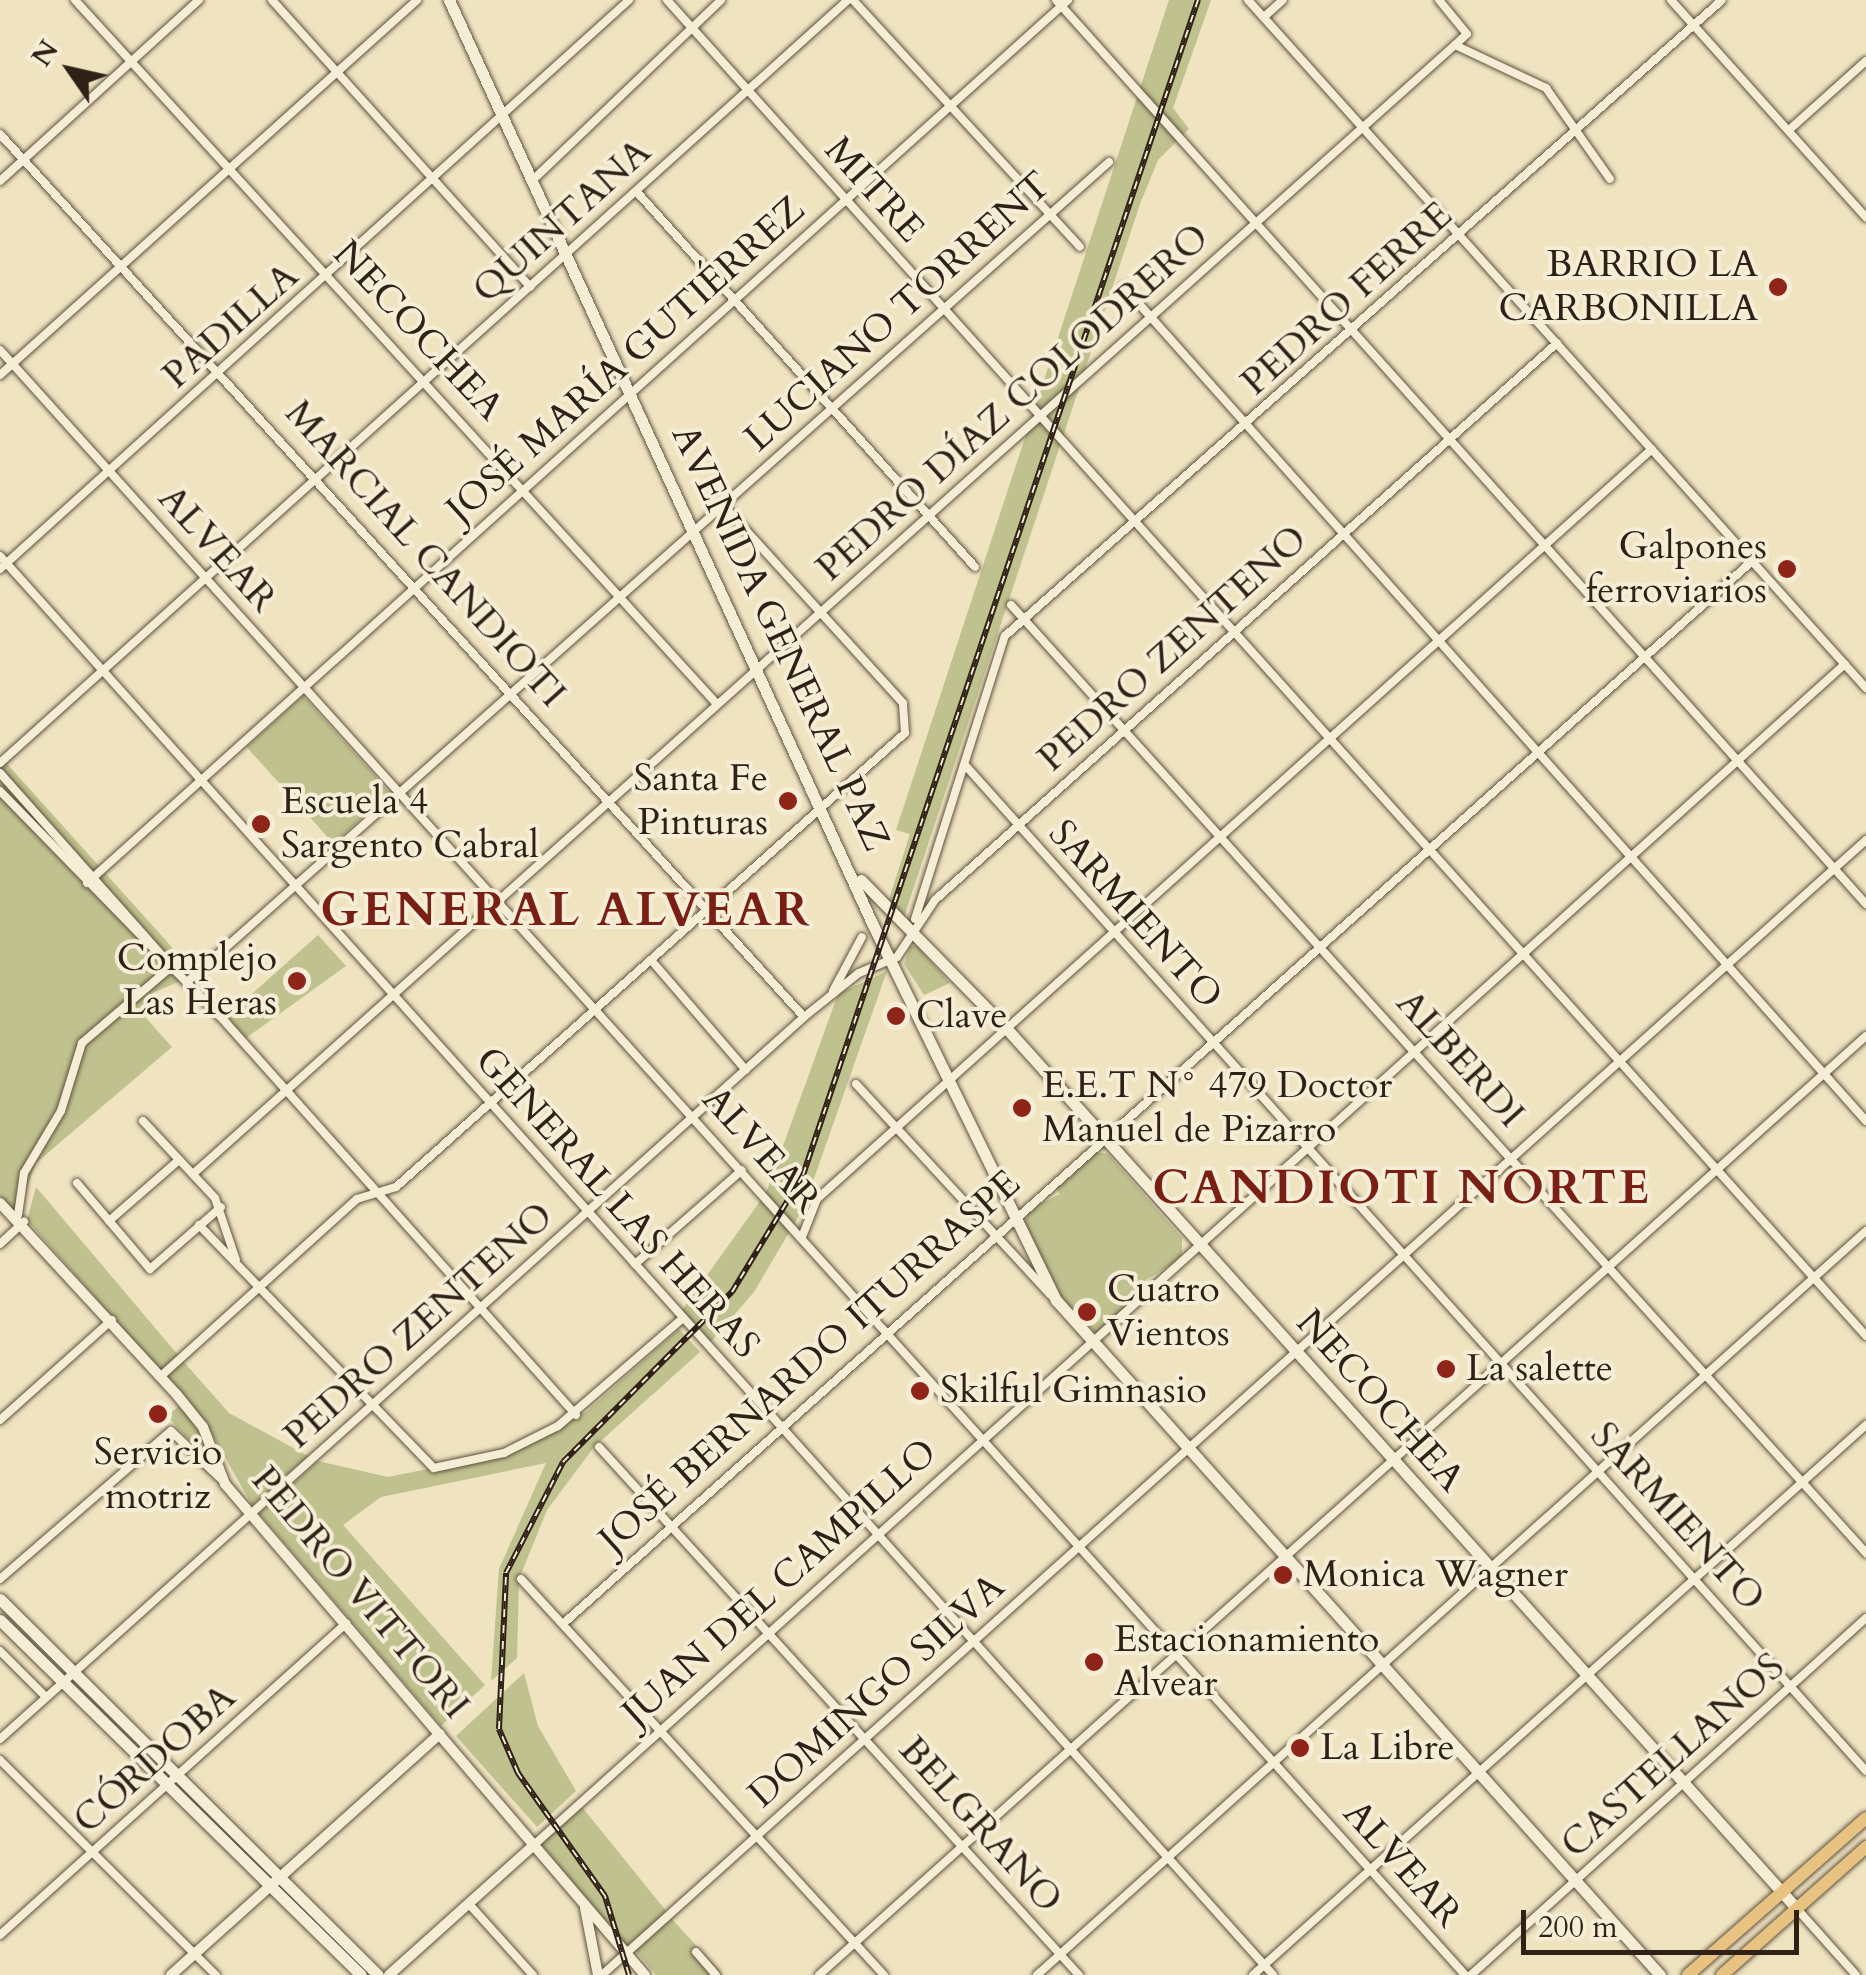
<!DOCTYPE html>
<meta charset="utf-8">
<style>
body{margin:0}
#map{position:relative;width:1866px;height:1975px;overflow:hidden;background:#efe3c0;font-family:Cardo,serif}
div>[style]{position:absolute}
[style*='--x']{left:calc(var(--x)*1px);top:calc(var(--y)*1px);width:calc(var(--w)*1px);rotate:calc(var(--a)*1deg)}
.green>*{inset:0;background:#bfc28e;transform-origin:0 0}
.roads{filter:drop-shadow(0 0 2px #605240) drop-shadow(0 0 2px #605240)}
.minor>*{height:8px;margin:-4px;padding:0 4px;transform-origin:4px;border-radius:4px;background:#f5edd6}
.tertiary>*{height:10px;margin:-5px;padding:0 5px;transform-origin:5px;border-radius:5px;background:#f5edd6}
.secondary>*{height:11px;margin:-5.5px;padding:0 5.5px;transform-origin:5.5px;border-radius:5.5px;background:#f5edd6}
.primary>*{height:12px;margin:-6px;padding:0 6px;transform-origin:6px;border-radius:6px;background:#e8c280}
.rail>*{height:6px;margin-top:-3px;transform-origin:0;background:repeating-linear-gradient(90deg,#f5edd6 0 8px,#302116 0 16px);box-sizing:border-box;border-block:2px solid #302116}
.dots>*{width:28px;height:28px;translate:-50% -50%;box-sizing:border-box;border:5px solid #f5edd6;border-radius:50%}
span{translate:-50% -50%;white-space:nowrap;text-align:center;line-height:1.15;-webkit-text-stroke:8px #f5edd6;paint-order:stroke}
.street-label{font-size:38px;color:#302116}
.poi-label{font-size:38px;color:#302116}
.right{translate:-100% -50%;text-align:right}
.left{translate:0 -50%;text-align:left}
.district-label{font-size:48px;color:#7a1f14;font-weight:700;letter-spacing:2.5px}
.north{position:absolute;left:20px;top:20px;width:100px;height:100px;-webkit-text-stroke:8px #f5edd6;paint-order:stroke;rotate:304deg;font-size:28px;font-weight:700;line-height:40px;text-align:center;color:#302116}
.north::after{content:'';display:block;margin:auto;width:35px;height:45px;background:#302116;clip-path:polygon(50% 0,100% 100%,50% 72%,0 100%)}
.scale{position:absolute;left:1521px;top:1910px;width:278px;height:45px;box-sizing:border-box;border:5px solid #302116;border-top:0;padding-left:12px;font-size:30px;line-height:35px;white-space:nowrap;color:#302116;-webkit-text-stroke:8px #f5edd6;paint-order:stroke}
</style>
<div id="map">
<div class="green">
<i style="clip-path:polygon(1169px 0,1211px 0,1173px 108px,1189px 129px,1158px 160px,1140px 204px,903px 920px,888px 902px,910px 834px,896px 830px)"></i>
<i style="left:303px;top:696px;width:130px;height:76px;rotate:48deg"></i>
<i style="clip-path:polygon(0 756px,196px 974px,146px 996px,155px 1007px,145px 1017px,172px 1047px,36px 1163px,18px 1211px,0 1198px)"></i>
<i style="clip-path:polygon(318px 935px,346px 966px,246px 1038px,227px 1016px)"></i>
<i style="clip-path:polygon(910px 946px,917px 946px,950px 983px,924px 995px,904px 964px)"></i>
<i style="clip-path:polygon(887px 971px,804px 1207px,754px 1292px,710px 1343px,682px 1310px,766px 1193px,838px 994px)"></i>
<i style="clip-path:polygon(1095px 1152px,1108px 1154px,1182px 1238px,1182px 1258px,1133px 1288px,1142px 1294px,1097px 1333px,1058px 1299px,1024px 1225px,1030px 1209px,1060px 1194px,1055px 1187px)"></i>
<i style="clip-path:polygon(36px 1187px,178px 1355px,160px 1371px,27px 1220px)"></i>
<i style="clip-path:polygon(679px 1329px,700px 1352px,594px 1447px,547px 1510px,519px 1579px,517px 1658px,491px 1681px,499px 1569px,546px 1463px,381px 1497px,343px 1525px,485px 1685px,441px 1726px,259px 1513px,318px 1461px,388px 1477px,517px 1451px,586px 1412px)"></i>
<i style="clip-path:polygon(183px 1361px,229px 1413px,308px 1456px,252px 1505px,208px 1427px,165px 1377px)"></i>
<i style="clip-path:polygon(179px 1406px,199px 1429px,217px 1471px,167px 1416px)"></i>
<i style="clip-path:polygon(524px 1673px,538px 1726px,576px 1791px,537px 1827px,456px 1736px)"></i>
<i style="left:582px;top:1807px;width:136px;height:55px;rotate:51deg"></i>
<i style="clip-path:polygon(671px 1918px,723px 1975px,656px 1975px,635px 1950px)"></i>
</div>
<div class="roads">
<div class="minor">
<i style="--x:75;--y:0;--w:953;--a:47.64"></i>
<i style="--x:272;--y:0;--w:386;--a:48"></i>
<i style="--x:667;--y:0;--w:1795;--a:48.09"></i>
<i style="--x:853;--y:0;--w:335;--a:47.4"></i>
<i style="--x:1056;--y:0;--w:1214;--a:48.14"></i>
<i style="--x:1248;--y:0;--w:925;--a:48.07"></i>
<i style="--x:1671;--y:0;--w:292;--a:48.1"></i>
<i style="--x:1264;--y:17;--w:25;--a:-42"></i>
<i style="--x:1455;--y:45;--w:101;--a:25.3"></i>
<i style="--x:1546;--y:88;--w:111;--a:54.9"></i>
<i style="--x:1789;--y:130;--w:103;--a:-41.9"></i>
<i style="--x:0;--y:134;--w:1194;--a:47.68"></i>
<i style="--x:536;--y:177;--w:256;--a:-43.7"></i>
<i style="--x:0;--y:181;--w:269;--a:-42.3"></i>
<i style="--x:636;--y:191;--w:506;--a:47.96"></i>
<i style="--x:1124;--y:287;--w:1116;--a:48.34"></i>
<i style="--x:0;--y:350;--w:2188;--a:47.96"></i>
<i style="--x:0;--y:375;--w:561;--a:-41.96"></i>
<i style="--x:0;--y:556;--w:1906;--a:48.1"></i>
<i style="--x:0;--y:569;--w:848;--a:-42.13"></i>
<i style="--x:1011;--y:605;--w:1277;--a:47.95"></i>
<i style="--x:0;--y:763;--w:1141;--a:-41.98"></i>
<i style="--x:965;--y:765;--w:1350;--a:48.15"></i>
<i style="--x:0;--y:773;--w:251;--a:48.4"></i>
<i style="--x:0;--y:791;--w:325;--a:45.7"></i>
<i style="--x:227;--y:1024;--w:524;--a:48.25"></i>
<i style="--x:87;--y:883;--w:1320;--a:-41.99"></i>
<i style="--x:915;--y:919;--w:297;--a:-72.4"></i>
<i style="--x:1005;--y:636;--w:958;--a:-41.57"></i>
<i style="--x:651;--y:960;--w:145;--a:49.2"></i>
<i style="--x:187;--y:982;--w:1234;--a:-41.65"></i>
<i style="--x:833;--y:991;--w:61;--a:-61.8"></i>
<i style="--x:856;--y:1084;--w:286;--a:47.3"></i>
<i style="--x:143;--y:1121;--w:105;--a:46.9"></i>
<i style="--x:215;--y:1198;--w:65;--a:71.3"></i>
<i style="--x:193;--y:1174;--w:1693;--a:-41.82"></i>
<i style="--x:1455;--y:45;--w:16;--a:-43"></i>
<i style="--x:1467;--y:34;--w:44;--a:-129.5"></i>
<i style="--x:77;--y:1183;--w:113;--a:49.7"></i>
<i style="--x:150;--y:1269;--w:94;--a:-41.1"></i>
<i style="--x:18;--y:1215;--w:42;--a:-81.9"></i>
<i style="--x:24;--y:1173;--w:72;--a:-59.2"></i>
<i style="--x:61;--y:1111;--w:71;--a:-72.8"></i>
<i style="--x:82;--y:1043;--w:118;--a:-40.5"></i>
<i style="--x:109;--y:1221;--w:93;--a:-41.1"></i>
<i style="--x:199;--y:1225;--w:338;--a:46"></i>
<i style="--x:434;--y:1468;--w:72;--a:-12.1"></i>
<i style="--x:504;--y:1453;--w:60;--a:-26.6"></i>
<i style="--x:558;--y:1426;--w:165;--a:-40.8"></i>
<i style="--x:802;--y:1237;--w:41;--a:-68.5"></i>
<i style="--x:817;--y:1199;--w:1122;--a:-41.93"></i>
<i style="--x:0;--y:1244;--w:33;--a:-43"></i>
<i style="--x:635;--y:1264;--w:142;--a:-41.3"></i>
<i style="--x:161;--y:1376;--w:264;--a:-42.1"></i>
<i style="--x:357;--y:1199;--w:41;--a:-17.1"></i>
<i style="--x:396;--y:1187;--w:682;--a:-41.73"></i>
<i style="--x:905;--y:733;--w:30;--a:-94"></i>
<i style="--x:903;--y:703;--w:268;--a:-132.3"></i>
<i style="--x:0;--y:1420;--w:150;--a:-41.8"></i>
<i style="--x:599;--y:1447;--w:714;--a:47.73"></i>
<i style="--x:0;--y:1579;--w:226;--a:-40.9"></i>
<i style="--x:171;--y:1431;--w:68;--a:43.8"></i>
<i style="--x:521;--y:1579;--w:537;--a:47.49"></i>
<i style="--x:564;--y:1623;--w:1593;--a:-41.79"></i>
<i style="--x:0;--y:1651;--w:65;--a:45"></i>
<i style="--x:0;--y:1739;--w:1081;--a:-41.92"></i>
<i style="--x:804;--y:1017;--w:70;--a:-38.7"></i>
<i style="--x:859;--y:973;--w:41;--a:-22.8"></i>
<i style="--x:897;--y:957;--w:69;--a:-56.3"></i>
<i style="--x:935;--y:900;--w:835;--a:-41.84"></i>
<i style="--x:0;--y:1760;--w:305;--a:44.9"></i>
<i style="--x:535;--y:1844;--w:1763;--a:-42.01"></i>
<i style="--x:469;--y:1904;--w:96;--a:48"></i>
<i style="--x:1798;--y:1910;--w:87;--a:48.3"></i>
<i style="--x:0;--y:1935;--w:466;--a:-42"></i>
<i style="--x:696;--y:1952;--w:30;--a:49"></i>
<i style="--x:602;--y:1975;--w:1699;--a:-41.92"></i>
<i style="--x:819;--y:1975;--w:1406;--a:-41.89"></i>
<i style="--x:1037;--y:1975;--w:1114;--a:-41.91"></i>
<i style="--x:1253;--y:1975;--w:824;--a:-41.9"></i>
<i style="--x:1471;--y:1975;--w:532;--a:-42.11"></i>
</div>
<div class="tertiary">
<i style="--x:0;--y:1203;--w:261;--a:47.3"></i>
<i style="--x:177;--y:1395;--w:41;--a:50.9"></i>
<i style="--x:203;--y:1427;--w:61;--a:68.9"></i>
<i style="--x:225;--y:1484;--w:646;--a:49.46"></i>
<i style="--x:585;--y:1908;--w:68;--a:79"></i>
<i style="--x:171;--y:1975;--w:361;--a:-41.9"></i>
<i style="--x:389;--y:1975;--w:196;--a:-41.9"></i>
</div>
<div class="secondary">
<i style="--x:449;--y:0;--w:1015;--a:65.38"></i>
<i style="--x:872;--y:923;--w:420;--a:64"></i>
<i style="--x:1056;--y:1300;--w:906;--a:48.18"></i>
<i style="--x:861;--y:880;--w:209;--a:45.6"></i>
<i style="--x:1007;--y:1029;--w:1184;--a:48.08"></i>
<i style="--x:0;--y:1599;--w:533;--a:44.85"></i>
<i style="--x:0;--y:1620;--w:506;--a:44.52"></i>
</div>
<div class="primary">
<i style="--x:1688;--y:1975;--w:237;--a:-41.4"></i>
<i style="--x:1722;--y:1975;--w:193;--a:-41.6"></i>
</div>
</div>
<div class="rail">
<i style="--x:629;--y:1975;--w:83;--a:-106.9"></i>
<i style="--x:605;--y:1896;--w:151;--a:-125.3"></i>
<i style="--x:518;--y:1773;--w:48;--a:-113.4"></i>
<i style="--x:499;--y:1729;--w:156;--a:-87.4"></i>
<i style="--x:506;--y:1573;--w:125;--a:-62.8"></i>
<i style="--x:563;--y:1462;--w:240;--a:-45.2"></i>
<i style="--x:732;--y:1292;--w:137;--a:-58.7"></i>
<i style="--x:803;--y:1175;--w:1240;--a:-71.42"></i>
</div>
<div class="dots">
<i style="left:1778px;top:287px;background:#8f2418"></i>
<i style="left:1787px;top:569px;background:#8f2418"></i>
<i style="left:788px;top:801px;background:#8f2418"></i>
<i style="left:261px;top:824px;background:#8f2418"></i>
<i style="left:297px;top:981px;background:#8f2418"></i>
<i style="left:896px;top:1016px;background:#8f2418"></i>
<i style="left:1022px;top:1108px;background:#8f2418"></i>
<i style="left:1087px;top:1312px;background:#8f2418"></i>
<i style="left:1446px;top:1369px;background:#8f2418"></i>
<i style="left:920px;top:1391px;background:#8f2418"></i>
<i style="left:158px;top:1414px;background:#8f2418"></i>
<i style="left:1283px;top:1575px;background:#8f2418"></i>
<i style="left:1094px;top:1662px;background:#8f2418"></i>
<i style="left:1300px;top:1748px;background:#8f2418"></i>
</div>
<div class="street-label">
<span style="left:874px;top:190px;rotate:48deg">MITRE</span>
<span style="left:562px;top:221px;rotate:-42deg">QUINTANA</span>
<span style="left:1347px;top:299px;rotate:-42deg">PEDRO FERRE</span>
<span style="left:898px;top:312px;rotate:-42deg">LUCIANO TORRENT</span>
<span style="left:231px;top:326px;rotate:-42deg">PADILLA</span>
<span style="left:418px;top:331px;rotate:47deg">NECOCHEA</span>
<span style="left:626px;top:360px;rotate:-42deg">JOSÉ MARÍA GUTIÉRREZ</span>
<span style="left:1013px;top:403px;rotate:-42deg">PEDRO DÍAZ COLODRERO</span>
<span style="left:217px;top:549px;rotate:48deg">ALVEAR</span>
<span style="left:425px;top:554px;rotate:48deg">MARCIAL CANDIOTI</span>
<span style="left:780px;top:638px;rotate:65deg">AVENIDA GENERAL PAZ</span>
<span style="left:1173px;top:649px;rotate:-42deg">PEDRO ZENTENO</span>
<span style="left:1135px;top:915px;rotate:48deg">SARMIENTO</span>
<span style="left:1460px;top:1059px;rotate:48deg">ALBERDI</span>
<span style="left:761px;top:1150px;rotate:48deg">ALVEAR</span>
<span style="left:617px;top:1203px;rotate:48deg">GENERAL LAS HERAS</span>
<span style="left:419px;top:1326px;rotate:-42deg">PEDRO ZENTENO</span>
<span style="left:810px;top:1362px;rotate:-42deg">JOSÉ BERNARDO ITURRASPE</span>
<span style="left:1380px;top:1401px;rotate:48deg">NECOCHEA</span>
<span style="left:1677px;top:1517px;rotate:48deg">SARMIENTO</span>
<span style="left:780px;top:1583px;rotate:-42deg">JUAN DEL CAMPILLO</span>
<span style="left:360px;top:1593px;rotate:50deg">PEDRO VITTORI</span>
<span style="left:877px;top:1691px;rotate:-42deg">DOMINGO SILVA</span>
<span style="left:1673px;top:1756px;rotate:-42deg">CASTELLANOS</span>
<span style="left:155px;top:1759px;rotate:-42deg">CÓRDOBA</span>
<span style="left:980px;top:1825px;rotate:48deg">BELGRANO</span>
<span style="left:1402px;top:1864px;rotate:48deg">ALVEAR</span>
</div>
<div class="poi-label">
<span class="right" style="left:1758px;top:287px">BARRIO LA<br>CARBONILLA</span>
<span class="right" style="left:1767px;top:569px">Galpones<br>ferroviarios</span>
<span class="right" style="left:768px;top:801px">Santa Fe<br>Pinturas</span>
<span class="left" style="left:281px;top:824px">Escuela 4<br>Sargento Cabral</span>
<span class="right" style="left:277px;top:981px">Complejo<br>Las Heras</span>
<span class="left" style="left:916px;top:1016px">Clave</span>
<span class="left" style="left:1042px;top:1108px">E.E.T N° 479 Doctor<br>Manuel de Pizarro</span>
<span class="left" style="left:1107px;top:1312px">Cuatro<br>Vientos</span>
<span class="left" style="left:1466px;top:1369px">La salette</span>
<span class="left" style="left:940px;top:1391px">Skilful Gimnasio</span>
<span style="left:158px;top:1475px">Servicio<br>motriz</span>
<span class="left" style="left:1303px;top:1575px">Monica Wagner</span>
<span class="left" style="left:1114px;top:1662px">Estacionamiento<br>Alvear</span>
<span class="left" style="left:1320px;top:1748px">La Libre</span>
</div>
<div class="district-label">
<span style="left:566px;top:910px">GENERAL ALVEAR</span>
<span style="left:1402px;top:1188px">CANDIOTI NORTE</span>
</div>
<div class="north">N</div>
<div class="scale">200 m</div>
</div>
